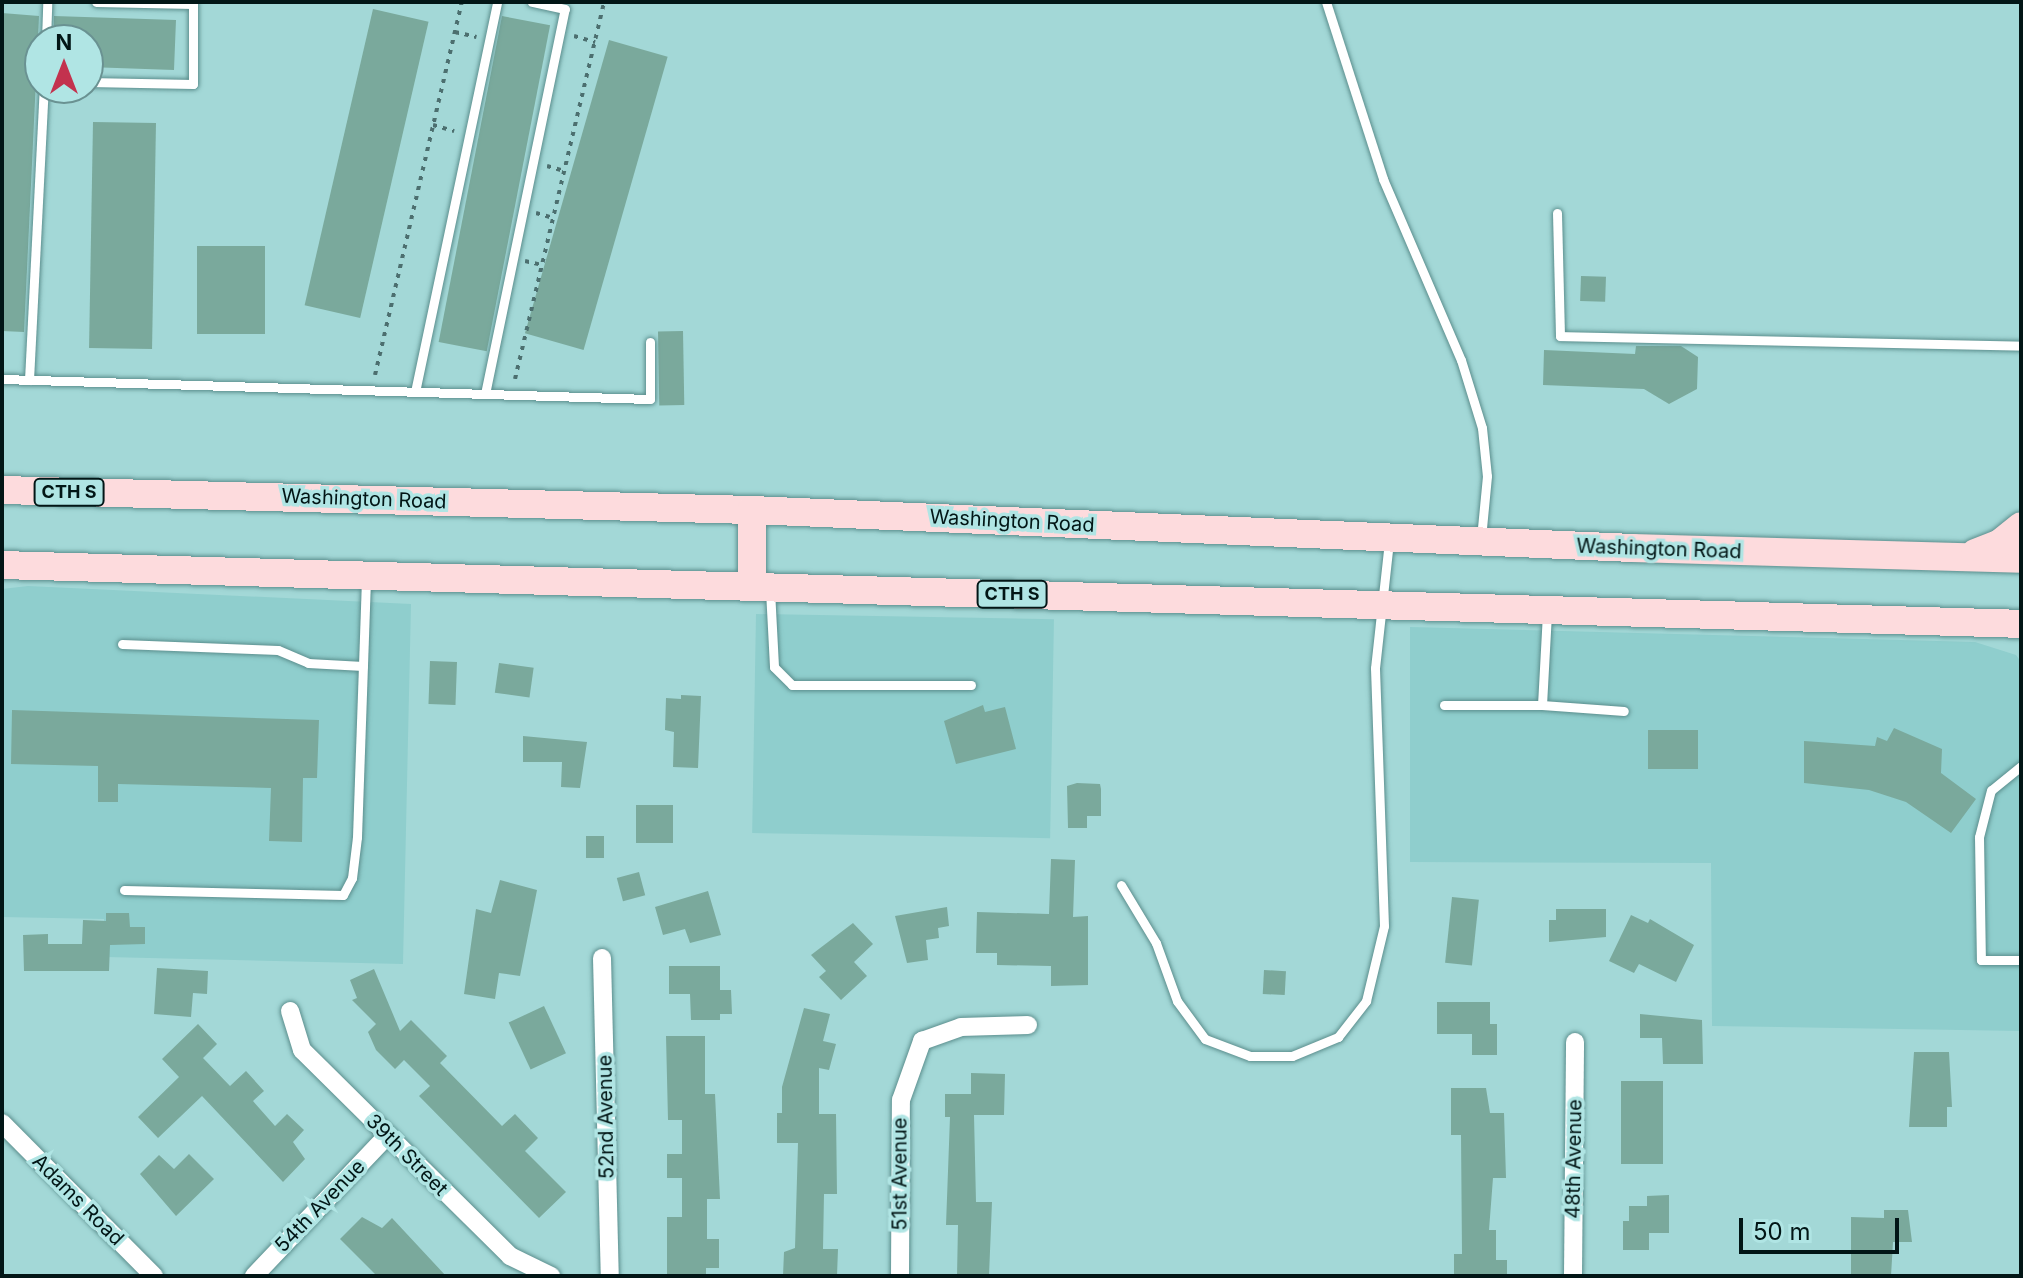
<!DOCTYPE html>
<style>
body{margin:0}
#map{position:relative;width:2023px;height:1278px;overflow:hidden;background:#a3d8d7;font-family:Inter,sans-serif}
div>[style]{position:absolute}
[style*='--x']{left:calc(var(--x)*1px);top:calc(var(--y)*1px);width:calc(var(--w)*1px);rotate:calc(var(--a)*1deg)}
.built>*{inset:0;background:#8fcecd;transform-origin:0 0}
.building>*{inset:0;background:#7aa99c;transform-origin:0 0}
.path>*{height:4px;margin-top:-2px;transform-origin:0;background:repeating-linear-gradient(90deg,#4c6f6f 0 4px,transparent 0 10px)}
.roads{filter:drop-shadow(0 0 2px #5b8e8d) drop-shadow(0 0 2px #5b8e8d)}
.service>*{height:9px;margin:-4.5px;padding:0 4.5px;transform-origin:4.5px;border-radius:4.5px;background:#fff}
.minor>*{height:18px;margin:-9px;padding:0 9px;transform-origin:9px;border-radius:9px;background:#fff}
.primary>*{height:28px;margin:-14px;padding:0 14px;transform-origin:14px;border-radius:14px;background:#fddbdd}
span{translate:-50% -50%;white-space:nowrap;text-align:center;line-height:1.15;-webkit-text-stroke:7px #b0e5e4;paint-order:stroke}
.shield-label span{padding:2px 6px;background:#b0e5e4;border:2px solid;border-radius:6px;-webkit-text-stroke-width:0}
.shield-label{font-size:18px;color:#021616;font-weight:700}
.street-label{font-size:20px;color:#021616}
.frame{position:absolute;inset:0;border:4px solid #021616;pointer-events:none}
.north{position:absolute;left:24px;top:24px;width:80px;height:80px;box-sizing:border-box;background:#b0e5e4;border:2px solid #6a9292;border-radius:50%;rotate:0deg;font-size:22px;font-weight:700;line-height:32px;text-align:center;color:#021616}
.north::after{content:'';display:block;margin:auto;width:28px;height:36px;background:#c3324e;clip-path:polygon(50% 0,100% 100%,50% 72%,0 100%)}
.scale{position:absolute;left:1739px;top:1218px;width:160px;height:36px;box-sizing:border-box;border:4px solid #021616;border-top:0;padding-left:10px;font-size:24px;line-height:28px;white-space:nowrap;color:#021616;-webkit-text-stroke:6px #b0e5e4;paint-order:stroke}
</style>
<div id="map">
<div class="built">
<i style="clip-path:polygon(28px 586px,411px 604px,403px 964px,106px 957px,104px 919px,2px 917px,2px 589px)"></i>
<i style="left:756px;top:614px;width:298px;height:219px;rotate:1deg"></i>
<i style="clip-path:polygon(1410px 627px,1975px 642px,2016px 655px,2021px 662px,2021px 1031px,1712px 1026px,1711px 863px,1410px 862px)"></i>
</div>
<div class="building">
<i style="left:373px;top:9px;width:57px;height:304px;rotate:13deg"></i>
<i style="clip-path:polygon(2px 13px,39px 16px,24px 332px,2px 331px)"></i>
<i style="clip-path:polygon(54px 16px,176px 20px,174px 70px,88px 67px,88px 40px,54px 40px)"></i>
<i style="left:502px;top:16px;width:49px;height:332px;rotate:11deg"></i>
<i style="left:609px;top:40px;width:61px;height:305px;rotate:16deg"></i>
<i style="left:93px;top:122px;width:63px;height:226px;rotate:1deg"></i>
<i style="left:265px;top:246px;width:88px;height:68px;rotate:90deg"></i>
<i style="left:1581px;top:276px;width:25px;height:25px;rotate:2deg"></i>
<i style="left:683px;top:331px;width:74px;height:25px;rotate:89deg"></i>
<i style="clip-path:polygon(1636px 346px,1681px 346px,1698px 357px,1697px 389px,1669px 404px,1644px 389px,1543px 385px,1544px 350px,1635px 354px)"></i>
<i style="left:430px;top:661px;width:27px;height:43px;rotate:2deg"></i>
<i style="left:499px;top:663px;width:35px;height:30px;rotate:8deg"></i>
<i style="clip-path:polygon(681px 695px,701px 696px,698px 768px,673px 767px,674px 732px,665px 730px,666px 698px,681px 699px)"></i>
<i style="clip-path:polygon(983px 705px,985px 712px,1005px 707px,1016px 749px,956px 764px,944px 721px)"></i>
<i style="clip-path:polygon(12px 710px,319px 720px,317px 778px,303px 778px,302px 842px,269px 841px,271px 788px,118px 784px,118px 802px,98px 802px,98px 766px,11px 764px)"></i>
<i style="clip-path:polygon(1894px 728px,1942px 749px,1941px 773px,1976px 799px,1951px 833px,1906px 802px,1869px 790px,1804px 783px,1804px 741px,1875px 746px,1877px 737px,1887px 741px)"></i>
<i style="left:1648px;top:730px;width:50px;height:39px"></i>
<i style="clip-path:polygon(523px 736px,587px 742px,580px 788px,561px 787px,562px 762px,523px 762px)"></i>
<i style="clip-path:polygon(1077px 783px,1100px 784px,1101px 789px,1101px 816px,1087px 816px,1087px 828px,1068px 828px,1067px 786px)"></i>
<i style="left:636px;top:805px;width:37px;height:38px"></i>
<i style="left:586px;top:836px;width:18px;height:22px"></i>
<i style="clip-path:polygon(1051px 859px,1075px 860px,1073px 917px,1088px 916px,1088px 985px,1051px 986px,1051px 966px,997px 965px,997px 953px,976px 953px,977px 912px,1049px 914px)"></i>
<i style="left:639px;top:872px;width:24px;height:23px;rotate:75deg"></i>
<i style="clip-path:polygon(500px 880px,537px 890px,520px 976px,499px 973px,495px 999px,464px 994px,476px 909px,491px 913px)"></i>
<i style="clip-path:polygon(708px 891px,721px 935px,690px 943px,685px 929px,663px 935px,655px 907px)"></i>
<i style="left:1452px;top:897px;width:27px;height:66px;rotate:6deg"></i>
<i style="clip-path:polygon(947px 907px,949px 926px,938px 928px,939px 938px,926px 940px,928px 960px,907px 963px,895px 916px)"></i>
<i style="clip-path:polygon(1556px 909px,1606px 909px,1606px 937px,1549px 942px,1549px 920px,1556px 920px)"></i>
<i style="clip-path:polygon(106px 913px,129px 913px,130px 927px,145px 927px,145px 944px,110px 945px,109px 971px,24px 971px,23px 935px,48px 934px,48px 944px,82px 944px,83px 920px,106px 921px)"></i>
<i style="clip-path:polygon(1631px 915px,1648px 923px,1650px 919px,1694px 945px,1676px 982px,1639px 964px,1634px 973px,1609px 961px)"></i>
<i style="clip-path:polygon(853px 923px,873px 944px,854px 962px,867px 976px,841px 1000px,819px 977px,826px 971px,811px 955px)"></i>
<i style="clip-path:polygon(669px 966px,720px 966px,720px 990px,731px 990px,732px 1014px,720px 1014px,720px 1020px,691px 1020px,690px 994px,669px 994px)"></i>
<i style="clip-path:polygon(157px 968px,208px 971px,207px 994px,193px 993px,191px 1017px,154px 1014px)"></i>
<i style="clip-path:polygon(374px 969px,400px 1031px,411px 1020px,447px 1056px,440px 1063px,502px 1126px,515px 1114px,538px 1138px,525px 1151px,566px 1192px,539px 1218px,419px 1096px,430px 1086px,404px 1060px,395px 1069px,376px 1050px,368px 1032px,376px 1024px,352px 1000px,357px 998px,350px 980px)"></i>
<i style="left:1264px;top:970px;width:22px;height:24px;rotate:3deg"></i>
<i style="clip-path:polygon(1437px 1002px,1490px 1002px,1490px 1024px,1497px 1024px,1497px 1055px,1472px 1055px,1472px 1034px,1437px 1034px)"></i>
<i style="left:544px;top:1006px;width:52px;height:39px;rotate:65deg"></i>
<i style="clip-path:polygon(804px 1008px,830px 1014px,823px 1041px,836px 1044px,829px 1070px,819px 1068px,819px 1114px,836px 1114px,837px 1194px,824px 1194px,823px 1249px,838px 1249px,837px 1276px,783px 1276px,784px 1252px,795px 1248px,798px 1143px,777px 1143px,777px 1113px,782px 1113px,782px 1087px)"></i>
<i style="clip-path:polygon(1640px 1014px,1702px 1020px,1703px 1064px,1663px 1064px,1662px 1038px,1640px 1038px)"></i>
<i style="clip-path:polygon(198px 1024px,217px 1044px,203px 1058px,230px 1086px,246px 1071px,264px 1091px,253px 1101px,275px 1126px,287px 1114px,304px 1130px,293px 1142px,305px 1159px,283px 1182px,202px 1096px,158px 1138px,138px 1117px,179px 1077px,162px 1059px)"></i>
<i style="clip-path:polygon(666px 1036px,705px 1036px,705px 1094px,715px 1094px,720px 1199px,707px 1199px,707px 1239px,719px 1239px,719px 1268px,706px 1268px,706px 1276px,667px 1276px,667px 1217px,682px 1217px,682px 1178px,667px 1178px,667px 1154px,682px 1154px,682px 1120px,668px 1120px)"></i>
<i style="clip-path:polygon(1914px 1052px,1949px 1052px,1952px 1107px,1947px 1107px,1947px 1127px,1909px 1127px)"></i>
<i style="clip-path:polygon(971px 1073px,1005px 1074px,1004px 1115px,974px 1115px,976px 1202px,992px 1202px,989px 1276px,957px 1276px,958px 1225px,946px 1225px,950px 1117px,945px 1117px,945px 1094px,971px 1094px)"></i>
<i style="left:1621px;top:1081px;width:42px;height:83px"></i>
<i style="clip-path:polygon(1451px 1088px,1486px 1088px,1490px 1113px,1504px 1113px,1506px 1178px,1493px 1178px,1489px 1230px,1496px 1230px,1496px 1260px,1507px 1260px,1507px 1276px,1454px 1276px,1454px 1254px,1462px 1254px,1461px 1135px,1451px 1135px)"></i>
<i style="clip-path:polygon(189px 1154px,214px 1179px,176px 1216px,140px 1174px,159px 1155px,174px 1169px)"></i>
<i style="clip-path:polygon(1669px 1195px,1669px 1233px,1649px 1233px,1649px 1250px,1623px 1250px,1623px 1221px,1629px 1221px,1629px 1206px,1647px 1206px,1647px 1196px)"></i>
<i style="clip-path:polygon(1884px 1210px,1908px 1210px,1912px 1242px,1893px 1242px,1891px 1276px,1851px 1276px,1851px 1217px,1884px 1218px)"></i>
<i style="clip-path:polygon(362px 1217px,382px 1228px,392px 1218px,446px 1276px,377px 1276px,340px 1239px)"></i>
</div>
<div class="path">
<i style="--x:455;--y:32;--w:22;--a:13"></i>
<i style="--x:574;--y:36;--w:22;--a:16"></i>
<i style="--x:433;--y:125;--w:22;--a:16"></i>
<i style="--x:547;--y:166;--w:18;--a:16"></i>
<i style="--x:536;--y:213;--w:18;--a:16"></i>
<i style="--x:525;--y:261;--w:17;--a:13"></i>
<i style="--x:375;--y:375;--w:383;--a:-76.9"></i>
<i style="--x:515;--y:379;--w:387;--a:-76.7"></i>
</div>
<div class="roads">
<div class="service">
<i style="--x:1326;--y:2;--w:186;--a:72.1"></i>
<i style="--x:1383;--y:179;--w:197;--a:66.7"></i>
<i style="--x:1461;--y:360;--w:71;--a:72.8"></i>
<i style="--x:1482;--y:428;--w:48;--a:84.1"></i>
<i style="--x:1487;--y:476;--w:62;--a:95.5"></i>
<i style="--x:46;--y:40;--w:38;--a:-88"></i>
<i style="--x:88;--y:82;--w:105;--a:1.1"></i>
<i style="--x:193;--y:84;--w:80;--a:-90"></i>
<i style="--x:193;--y:4;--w:97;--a:-178.8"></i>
<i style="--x:1557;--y:213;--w:123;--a:88.6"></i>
<i style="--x:1560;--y:336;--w:461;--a:1.2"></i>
<i style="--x:2;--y:379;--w:648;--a:1.77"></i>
<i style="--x:650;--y:399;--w:57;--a:-90"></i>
<i style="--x:29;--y:380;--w:292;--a:-87.1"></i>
<i style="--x:415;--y:392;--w:399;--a:-78.1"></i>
<i style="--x:485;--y:394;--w:393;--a:-78.3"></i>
<i style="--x:565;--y:9;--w:34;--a:-168"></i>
<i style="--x:770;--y:590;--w:77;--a:87"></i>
<i style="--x:774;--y:667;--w:25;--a:45"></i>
<i style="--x:792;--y:685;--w:179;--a:0"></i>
<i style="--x:122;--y:644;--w:156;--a:2.2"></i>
<i style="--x:278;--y:650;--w:33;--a:23"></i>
<i style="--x:308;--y:663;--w:55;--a:3.1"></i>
<i style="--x:1444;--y:705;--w:98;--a:0"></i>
<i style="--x:1542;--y:705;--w:91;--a:-86.9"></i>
<i style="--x:1542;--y:705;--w:82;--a:4.2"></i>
<i style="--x:2021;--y:766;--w:38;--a:141"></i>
<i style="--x:1991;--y:790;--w:49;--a:104.3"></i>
<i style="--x:1979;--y:837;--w:123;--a:89.1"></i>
<i style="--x:1981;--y:960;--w:40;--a:0"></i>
<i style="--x:1121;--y:885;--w:68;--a:58.9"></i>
<i style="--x:1156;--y:943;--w:62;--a:70.1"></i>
<i style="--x:1177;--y:1001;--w:47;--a:53.6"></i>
<i style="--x:1205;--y:1039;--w:48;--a:20.7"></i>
<i style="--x:1250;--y:1056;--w:42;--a:0"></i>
<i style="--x:1292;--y:1056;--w:50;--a:-22.4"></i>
<i style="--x:1338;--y:1037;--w:46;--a:-52.1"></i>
<i style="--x:1366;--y:1001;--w:77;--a:-76.5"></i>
<i style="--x:1384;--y:926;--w:258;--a:-92"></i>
<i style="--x:1375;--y:668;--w:128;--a:-83.7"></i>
<i style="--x:124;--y:890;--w:219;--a:1.3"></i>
<i style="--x:343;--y:895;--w:19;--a:-62"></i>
<i style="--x:352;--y:878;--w:41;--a:-83"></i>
<i style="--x:357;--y:837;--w:258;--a:-88"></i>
</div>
<div class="minor">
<i style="--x:602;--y:958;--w:318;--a:88.6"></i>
<i style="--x:290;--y:1011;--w:41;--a:72.9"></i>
<i style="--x:302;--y:1050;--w:293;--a:44.7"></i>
<i style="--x:510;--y:1256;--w:46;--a:26"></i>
<i style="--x:2;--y:1123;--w:216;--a:45.2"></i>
<i style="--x:254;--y:1276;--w:193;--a:-46.5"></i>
<i style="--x:900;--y:1276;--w:176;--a:-89.7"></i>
<i style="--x:901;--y:1100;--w:63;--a:-70.4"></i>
<i style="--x:922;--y:1041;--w:41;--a:-19.7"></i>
<i style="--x:961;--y:1027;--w:67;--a:-1.7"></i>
<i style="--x:1573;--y:1276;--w:234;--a:-89.5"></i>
</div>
<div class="primary">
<i style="--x:2;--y:490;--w:750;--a:1.53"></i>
<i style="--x:752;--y:510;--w:881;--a:2.47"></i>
<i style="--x:1632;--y:548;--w:389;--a:1.6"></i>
<i style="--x:752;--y:510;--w:76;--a:90"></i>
<i style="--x:1975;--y:553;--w:26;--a:-21"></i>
<i style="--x:1999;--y:544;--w:28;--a:-39"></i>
<i style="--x:2;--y:565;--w:2020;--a:1.67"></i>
</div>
</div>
<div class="shield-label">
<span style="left:69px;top:492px">CTH S</span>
<span style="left:1012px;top:594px">CTH S</span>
</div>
<div class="street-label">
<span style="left:364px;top:499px;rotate:2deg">Washington Road</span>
<span style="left:1012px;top:521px;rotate:3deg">Washington Road</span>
<span style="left:1659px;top:549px;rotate:2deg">Washington Road</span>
<span style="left:606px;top:1117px;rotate:-91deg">52nd Avenue</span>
<span style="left:407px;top:1155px;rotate:45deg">39th Street</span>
<span style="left:1574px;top:1159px;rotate:-89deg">48th Avenue</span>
<span style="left:900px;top:1174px;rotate:-90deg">51st Avenue</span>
<span style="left:78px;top:1200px;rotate:45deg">Adams Road</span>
<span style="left:320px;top:1206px;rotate:-46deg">54th Avenue</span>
</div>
<div class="frame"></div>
<div class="north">N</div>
<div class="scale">50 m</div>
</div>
